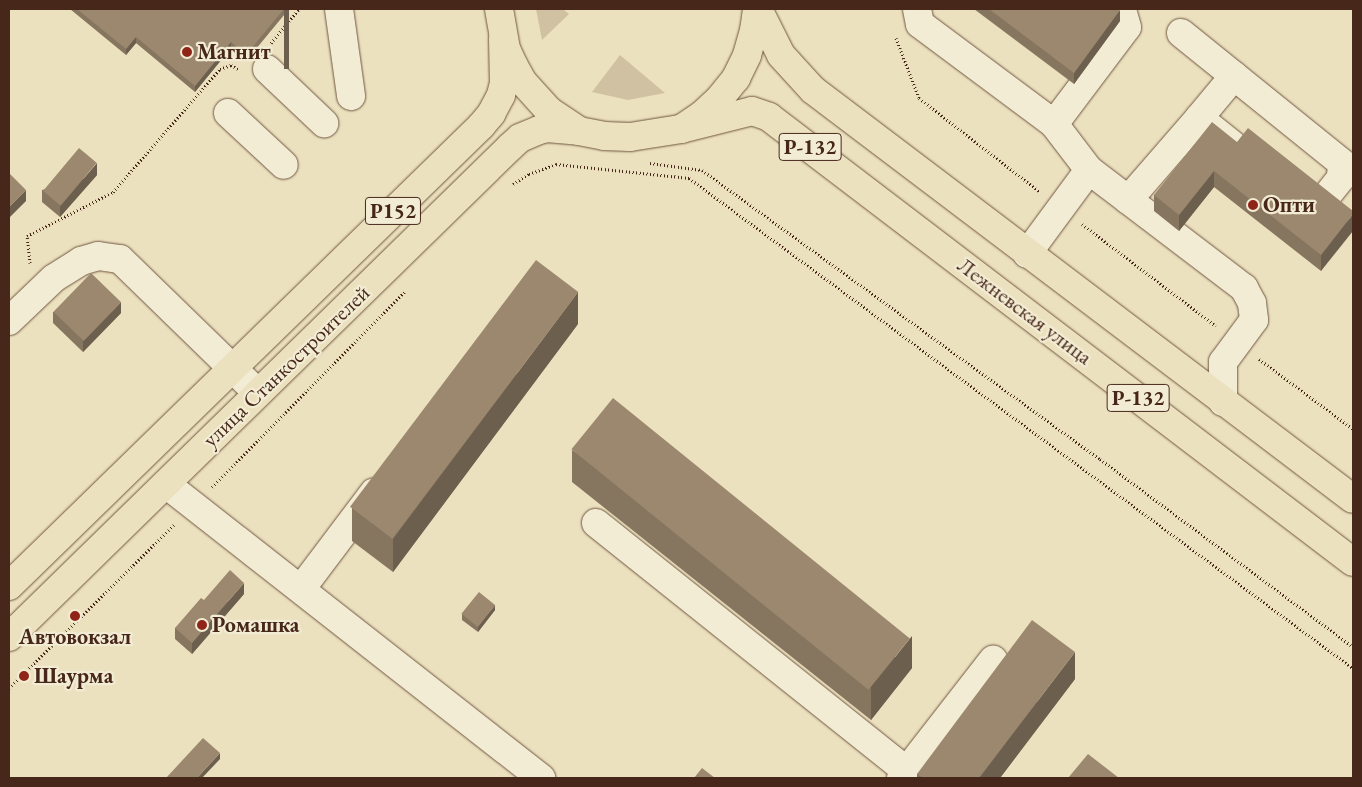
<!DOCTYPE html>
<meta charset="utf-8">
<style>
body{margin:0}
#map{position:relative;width:1362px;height:787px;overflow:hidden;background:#ece1be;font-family:"EB Garamond",serif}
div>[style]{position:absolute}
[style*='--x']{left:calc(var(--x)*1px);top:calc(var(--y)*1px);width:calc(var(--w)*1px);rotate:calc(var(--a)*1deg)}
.green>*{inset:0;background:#d0c1a2}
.path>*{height:3px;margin-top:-1.5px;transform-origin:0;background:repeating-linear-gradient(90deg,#462719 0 1px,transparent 0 3.5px)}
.roads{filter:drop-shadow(0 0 1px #705642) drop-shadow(0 0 1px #705642)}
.minor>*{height:28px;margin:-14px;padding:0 14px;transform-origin:14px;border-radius:14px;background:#f3ecd5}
.major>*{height:28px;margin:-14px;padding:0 14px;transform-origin:14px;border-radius:14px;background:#ece1be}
.highway>*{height:28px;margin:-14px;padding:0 14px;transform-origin:14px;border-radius:14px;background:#ece1be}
.wall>*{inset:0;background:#86755f}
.shaded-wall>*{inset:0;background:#6d5f4e;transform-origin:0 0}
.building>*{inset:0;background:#9c886f;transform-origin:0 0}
.dots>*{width:14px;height:14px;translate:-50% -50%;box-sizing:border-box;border:2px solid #f3ecd5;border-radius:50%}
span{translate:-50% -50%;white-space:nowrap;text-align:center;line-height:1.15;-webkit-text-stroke:4.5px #f3ecd5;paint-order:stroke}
.shield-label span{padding:1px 4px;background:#f3ecd5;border:1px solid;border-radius:4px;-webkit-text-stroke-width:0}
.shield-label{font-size:21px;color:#462719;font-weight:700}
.poi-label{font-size:22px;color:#462719;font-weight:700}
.left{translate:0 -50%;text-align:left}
.street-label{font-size:22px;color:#462719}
.frame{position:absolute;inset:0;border:10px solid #462719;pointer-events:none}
</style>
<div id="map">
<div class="green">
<i style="clip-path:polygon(536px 9px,563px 9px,569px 14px,542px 40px)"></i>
<i style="clip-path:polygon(620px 55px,665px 93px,628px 100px,592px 92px)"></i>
</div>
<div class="path">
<i style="--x:896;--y:38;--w:64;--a:69"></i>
<i style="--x:919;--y:98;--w:152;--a:37.8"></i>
<i style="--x:271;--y:43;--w:44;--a:-50.5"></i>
<i style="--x:650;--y:163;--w:52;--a:7.7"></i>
<i style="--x:702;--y:170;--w:492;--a:36"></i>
<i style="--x:1100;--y:459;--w:315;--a:36.6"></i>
<i style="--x:513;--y:184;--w:19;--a:-32"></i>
<i style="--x:529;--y:174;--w:29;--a:-20"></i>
<i style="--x:556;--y:164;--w:134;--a:6"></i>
<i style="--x:689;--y:178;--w:825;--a:36.43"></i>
<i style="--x:1082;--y:224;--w:168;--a:37.3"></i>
<i style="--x:30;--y:263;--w:27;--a:-96"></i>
<i style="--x:27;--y:236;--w:97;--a:-27.1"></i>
<i style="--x:113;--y:192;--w:163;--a:-49"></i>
<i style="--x:220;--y:69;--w:12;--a:-20"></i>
<i style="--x:231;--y:65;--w:10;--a:29"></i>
<i style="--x:1259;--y:359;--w:117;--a:36.7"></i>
<i style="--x:212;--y:487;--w:276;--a:-45.4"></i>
<i style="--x:9;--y:688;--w:232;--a:-44.7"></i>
</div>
<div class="roads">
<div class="minor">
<i style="--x:339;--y:9;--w:88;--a:82.1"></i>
<i style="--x:917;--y:9;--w:15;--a:79"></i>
<i style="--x:920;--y:24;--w:167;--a:36.7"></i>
<i style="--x:1054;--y:124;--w:58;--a:52.7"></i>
<i style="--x:1181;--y:33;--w:207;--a:38.9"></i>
<i style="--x:1342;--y:163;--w:15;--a:94"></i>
<i style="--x:1341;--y:178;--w:43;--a:128.5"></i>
<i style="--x:267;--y:69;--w:79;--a:43.5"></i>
<i style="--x:228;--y:113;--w:76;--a:42.9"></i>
<i style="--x:1199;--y:118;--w:55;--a:-50.2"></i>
<i style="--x:1054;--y:124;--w:121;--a:-53"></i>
<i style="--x:1127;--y:27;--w:19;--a:-106"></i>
<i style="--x:1128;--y:200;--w:108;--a:-49.1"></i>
<i style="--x:1199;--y:118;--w:50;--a:38.5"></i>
<i style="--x:1027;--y:254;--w:104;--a:-53.6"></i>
<i style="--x:1089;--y:170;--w:195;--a:37.3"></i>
<i style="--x:1244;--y:288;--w:17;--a:62"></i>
<i style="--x:1252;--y:303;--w:17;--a:83"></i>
<i style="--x:1254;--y:320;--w:52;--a:126.4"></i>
<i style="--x:1223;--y:362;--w:40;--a:90"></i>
<i style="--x:9;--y:321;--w:62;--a:-43.7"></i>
<i style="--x:54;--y:278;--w:32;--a:-32"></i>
<i style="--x:81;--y:261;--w:18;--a:-16"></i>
<i style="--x:98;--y:256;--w:22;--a:8"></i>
<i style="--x:120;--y:259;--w:192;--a:44.2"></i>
<i style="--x:166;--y:484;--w:477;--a:38.1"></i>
<i style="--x:596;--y:523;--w:398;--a:38.6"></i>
<i style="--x:301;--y:589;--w:121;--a:-53"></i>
<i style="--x:901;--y:778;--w:150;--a:-52.1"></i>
</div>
<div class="major">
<i style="--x:9;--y:586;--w:659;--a:-44.26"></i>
<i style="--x:481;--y:126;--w:16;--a:-50"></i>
<i style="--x:491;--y:114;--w:21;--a:-62"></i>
<i style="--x:501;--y:95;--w:12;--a:-76"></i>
<i style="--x:504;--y:83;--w:44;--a:-91.3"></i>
<i style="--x:9;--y:637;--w:701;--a:-44.36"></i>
<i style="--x:510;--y:147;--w:13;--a:-42"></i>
<i style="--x:520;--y:138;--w:21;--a:-23"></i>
<i style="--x:539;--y:130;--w:8;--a:-14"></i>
<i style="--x:547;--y:128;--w:32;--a:5"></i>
</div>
<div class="highway">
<i style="--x:499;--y:9;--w:41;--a:80.1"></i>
<i style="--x:506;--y:49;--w:19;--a:65"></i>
<i style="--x:514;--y:66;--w:18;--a:61"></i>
<i style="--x:523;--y:82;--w:38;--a:48"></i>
<i style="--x:548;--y:110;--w:37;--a:34"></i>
<i style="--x:579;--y:131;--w:25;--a:11"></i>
<i style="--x:604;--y:136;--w:26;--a:2"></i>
<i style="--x:630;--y:137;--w:52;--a:-8.9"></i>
<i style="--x:681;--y:129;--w:25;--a:-34"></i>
<i style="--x:702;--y:115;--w:25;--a:-43"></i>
<i style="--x:720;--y:98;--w:26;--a:-51"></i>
<i style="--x:736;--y:78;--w:25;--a:-64"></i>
<i style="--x:747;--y:55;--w:25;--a:-74"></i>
<i style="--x:754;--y:31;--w:22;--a:-82"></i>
<i style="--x:758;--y:9;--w:51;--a:63.4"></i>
<i style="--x:781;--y:55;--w:47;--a:47.6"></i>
<i style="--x:813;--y:90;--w:677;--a:37.14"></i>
<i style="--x:681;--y:129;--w:73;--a:-14.2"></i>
<i style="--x:752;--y:111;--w:18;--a:19"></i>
<i style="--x:769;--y:117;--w:734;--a:37.31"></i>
</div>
</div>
<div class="wall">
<i style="clip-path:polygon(70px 9px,289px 9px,246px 61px,231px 48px,195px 92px,136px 43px,126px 55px)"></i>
<i style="clip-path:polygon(974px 9px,1119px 9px,1120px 21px,1074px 84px)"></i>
<i style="clip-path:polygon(1237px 142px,1353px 211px,1321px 271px,1214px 187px,1179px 231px,1154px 211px,1154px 195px)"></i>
<i style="clip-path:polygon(97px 175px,60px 217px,42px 202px,42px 190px)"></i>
<i style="clip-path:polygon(53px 312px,121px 313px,83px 352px,53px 323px)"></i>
<i style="clip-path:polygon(578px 324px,393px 572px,352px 541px,352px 508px)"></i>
<i style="clip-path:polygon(572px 450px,912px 668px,871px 720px,572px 482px)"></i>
<i style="clip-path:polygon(244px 594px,192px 654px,175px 639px,175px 628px)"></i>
<i style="clip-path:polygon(495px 610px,478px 632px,462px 620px,462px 614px)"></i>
<i style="clip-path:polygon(1075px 679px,1000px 778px,917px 778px,917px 774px)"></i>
</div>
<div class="shaded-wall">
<i style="left:284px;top:9px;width:5px;height:60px"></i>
<i style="clip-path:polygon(1120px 10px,1120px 21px,1074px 84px,1074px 73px)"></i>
<i style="clip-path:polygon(136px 37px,136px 43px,126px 55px,126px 49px)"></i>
<i style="clip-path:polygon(231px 42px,231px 48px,195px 92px,195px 86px)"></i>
<i style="clip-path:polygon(97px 163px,97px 175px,60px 217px,60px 206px)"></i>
<i style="clip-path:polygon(1214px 171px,1214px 187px,1179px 231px,1179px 215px)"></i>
<i style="clip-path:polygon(26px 190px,26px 201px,9px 218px,9px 207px)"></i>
<i style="clip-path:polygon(1353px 214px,1353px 231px,1321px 271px,1321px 255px)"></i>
<i style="clip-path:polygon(578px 292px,578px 324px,393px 572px,393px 539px)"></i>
<i style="clip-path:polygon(121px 302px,121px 313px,83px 352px,83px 341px)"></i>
<i style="clip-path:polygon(244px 583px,244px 594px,192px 654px,192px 643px)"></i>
<i style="clip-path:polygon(495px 605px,495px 610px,478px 632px,478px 627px)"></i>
<i style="clip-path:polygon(912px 636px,912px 668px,871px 720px,871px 687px)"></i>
<i style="clip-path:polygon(1075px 652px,1075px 679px,1000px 778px,979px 778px)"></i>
<i style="clip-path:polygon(220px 753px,220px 759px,202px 778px,197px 778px)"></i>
</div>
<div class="building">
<i style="clip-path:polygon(77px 9px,284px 9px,246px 55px,231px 42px,195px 86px,136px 37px,126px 49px)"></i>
<i style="clip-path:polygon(989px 9px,1119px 9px,1120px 10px,1074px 73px)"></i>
<i style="clip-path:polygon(1212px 122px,1237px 142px,1248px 128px,1353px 211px,1353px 214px,1321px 255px,1214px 171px,1179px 215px,1154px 195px)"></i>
<i style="left:79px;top:148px;width:23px;height:56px;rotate:40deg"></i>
<i style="clip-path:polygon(9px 173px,26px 190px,9px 207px)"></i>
<i style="left:536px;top:260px;width:53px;height:309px;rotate:37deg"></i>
<i style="left:91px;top:273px;width:42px;height:54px;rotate:44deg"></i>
<i style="left:613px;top:398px;width:382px;height:66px;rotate:39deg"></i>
<i style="clip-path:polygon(230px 570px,244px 583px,192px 643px,175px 628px,201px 598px,204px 600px)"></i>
<i style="left:479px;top:592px;width:21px;height:28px;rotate:39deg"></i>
<i style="clip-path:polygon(1032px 620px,1075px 652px,979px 778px,923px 778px,917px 774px)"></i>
<i style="clip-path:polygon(203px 738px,220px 753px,197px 778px,166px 778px)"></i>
<i style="clip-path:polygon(1088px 754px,1119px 778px,1068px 778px)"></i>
<i style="clip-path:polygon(702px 768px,715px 778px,694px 778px)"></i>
</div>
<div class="dots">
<i style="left:187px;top:52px;background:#8f2418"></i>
<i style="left:1253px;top:205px;background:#8f2418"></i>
<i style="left:75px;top:616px;background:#8f2418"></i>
<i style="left:202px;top:625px;background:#8f2418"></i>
<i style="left:24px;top:676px;background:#8f2418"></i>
</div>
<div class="shield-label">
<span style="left:810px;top:147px">Р-132</span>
<span style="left:393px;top:211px">Р152</span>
<span style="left:1138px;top:398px">Р-132</span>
</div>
<div class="poi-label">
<span class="left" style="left:197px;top:52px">Магнит</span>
<span class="left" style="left:1263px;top:205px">Опти</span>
<span class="left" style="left:212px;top:625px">Ромашка</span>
<span style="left:75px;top:637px">Автовокзал</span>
<span class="left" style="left:34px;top:676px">Шаурма</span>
</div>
<div class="street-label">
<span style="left:1025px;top:311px;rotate:37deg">Лежневская улица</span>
<span style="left:286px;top:366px;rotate:-44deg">улица Станкостроителей</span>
</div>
<div class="frame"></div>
</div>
